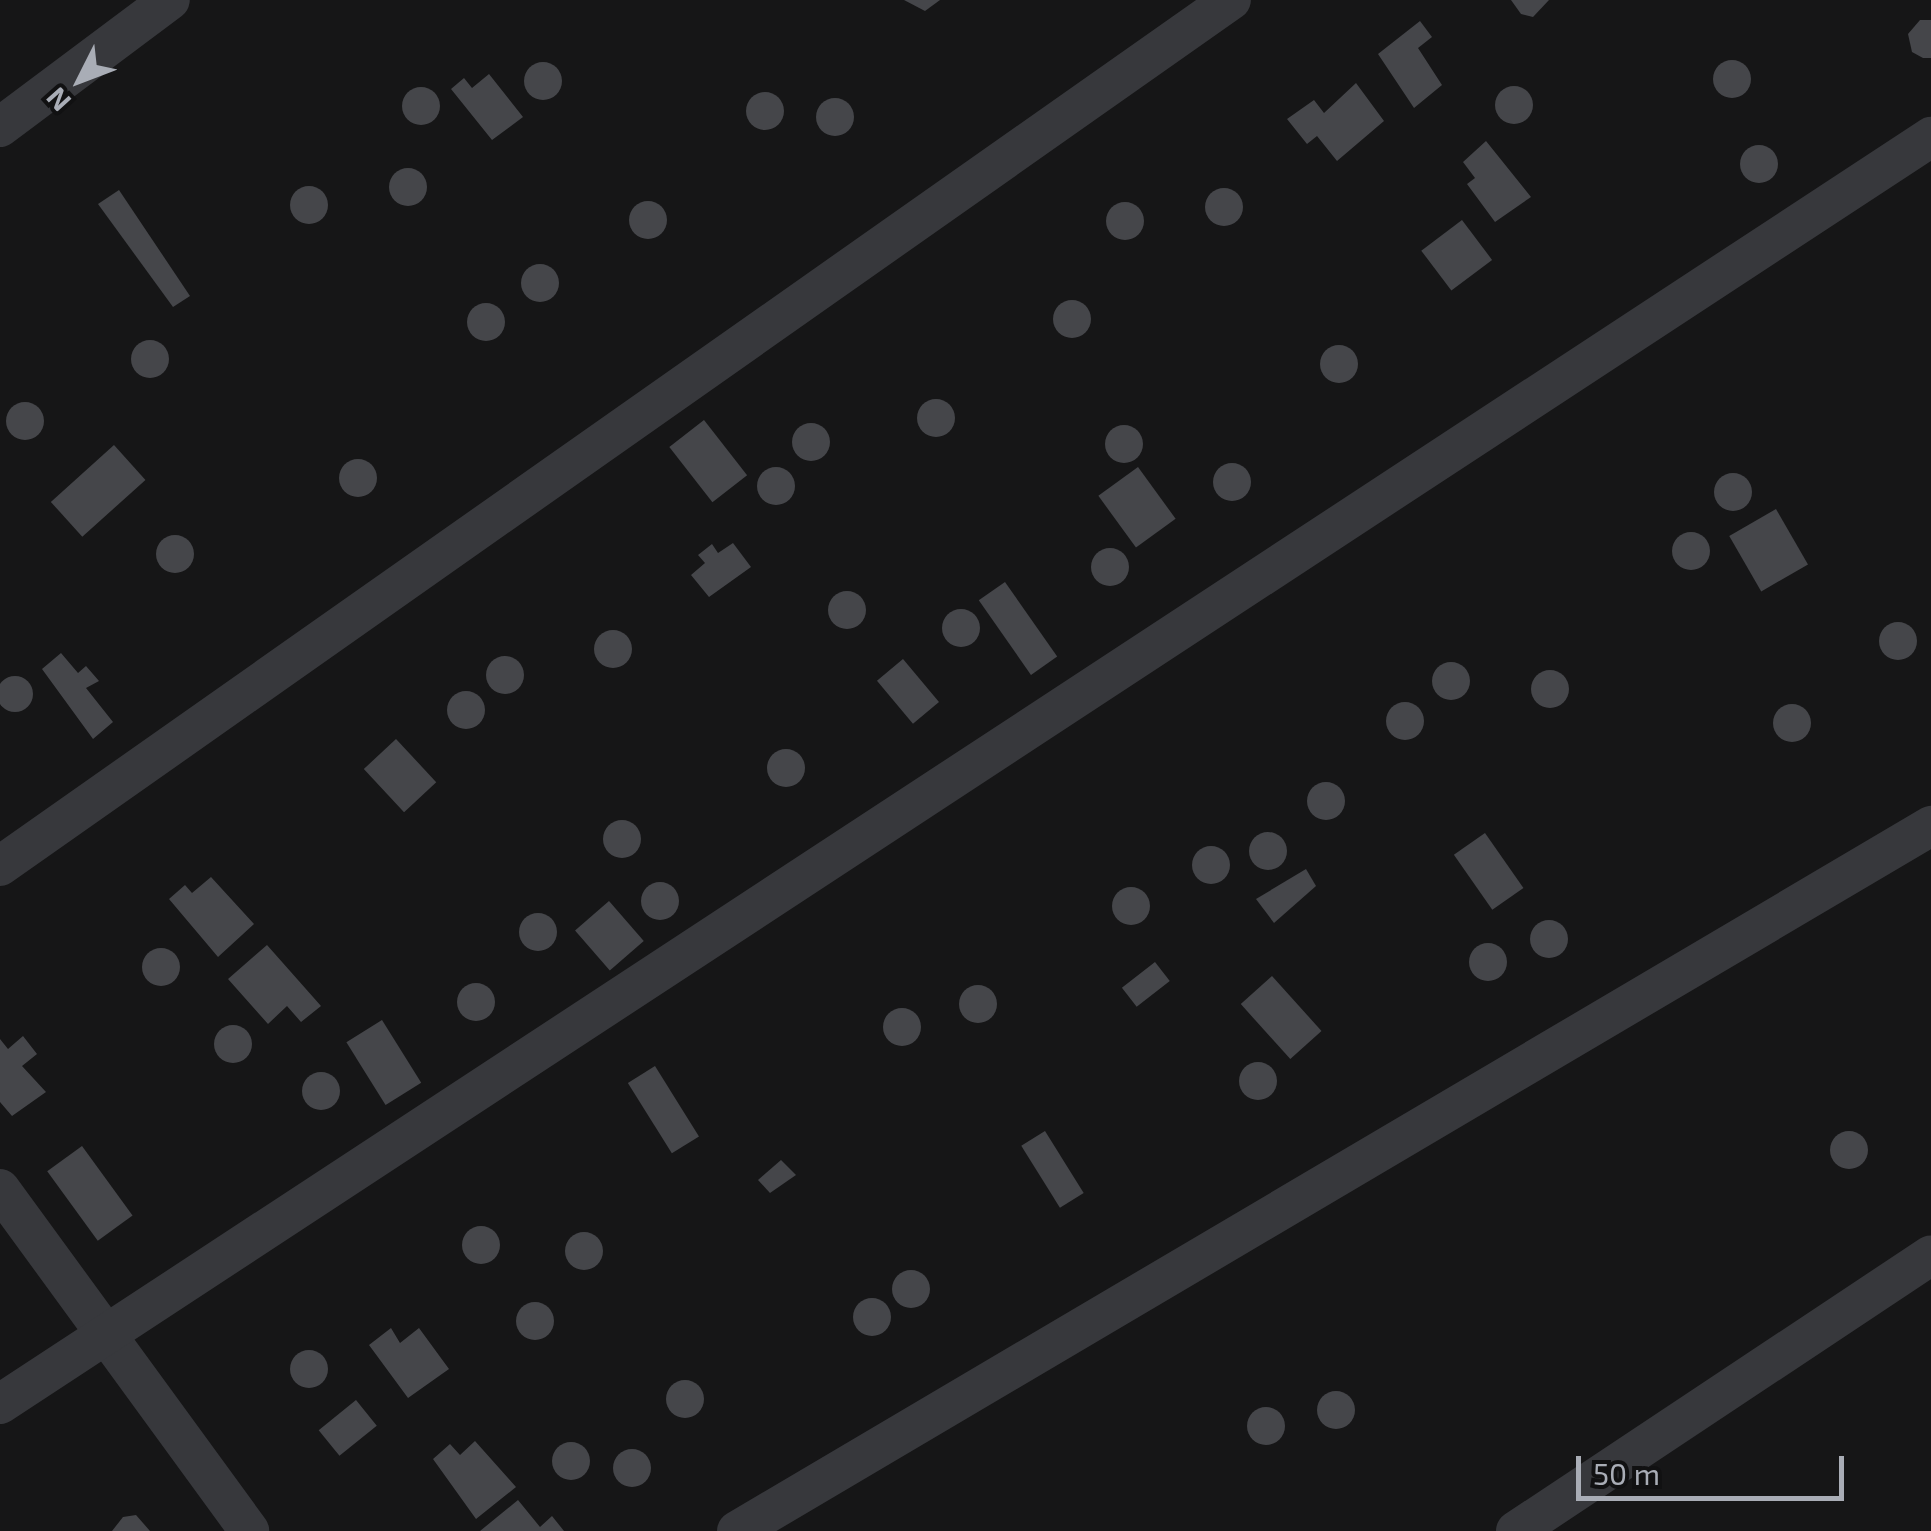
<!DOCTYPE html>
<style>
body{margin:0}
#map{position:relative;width:1931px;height:1531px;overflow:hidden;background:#161617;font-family:"Exo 2",sans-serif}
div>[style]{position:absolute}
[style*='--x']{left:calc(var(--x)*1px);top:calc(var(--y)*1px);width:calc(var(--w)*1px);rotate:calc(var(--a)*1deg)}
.building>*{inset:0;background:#45464a;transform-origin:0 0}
.round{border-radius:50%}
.street>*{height:40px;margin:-20px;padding:0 20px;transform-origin:20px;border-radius:20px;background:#37383c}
span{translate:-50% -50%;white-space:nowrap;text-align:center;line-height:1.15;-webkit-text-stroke:8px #111112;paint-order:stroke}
.north{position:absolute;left:30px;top:30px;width:100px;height:100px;-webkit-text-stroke:8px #111112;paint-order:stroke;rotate:228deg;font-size:28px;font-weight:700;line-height:40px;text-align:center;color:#a9adb6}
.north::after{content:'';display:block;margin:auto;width:35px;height:45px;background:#a9adb6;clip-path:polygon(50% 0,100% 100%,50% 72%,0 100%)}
.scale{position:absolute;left:1576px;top:1456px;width:268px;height:45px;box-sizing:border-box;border:5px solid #a9adb6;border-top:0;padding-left:12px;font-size:30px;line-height:35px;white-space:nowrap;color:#a9adb6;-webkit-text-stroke:8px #111112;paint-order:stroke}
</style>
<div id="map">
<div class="building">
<i style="clip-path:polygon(904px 0,940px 0,925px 11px)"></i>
<i style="clip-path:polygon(1511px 0,1549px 0,1533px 17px,1521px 14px)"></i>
<i style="clip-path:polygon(1931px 20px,1931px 58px,1923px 58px,1912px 52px,1908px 34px,1920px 20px)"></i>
<i style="clip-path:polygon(1420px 21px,1432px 37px,1418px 48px,1442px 85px,1414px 108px,1378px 54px)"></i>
<i class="round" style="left:1713px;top:60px;width:38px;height:38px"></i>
<i class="round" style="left:524px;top:62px;width:38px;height:38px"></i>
<i style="clip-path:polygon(489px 74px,523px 117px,492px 140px,451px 89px,464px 78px,472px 88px)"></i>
<i style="clip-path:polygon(1356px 83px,1384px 121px,1337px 161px,1317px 136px,1307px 144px,1287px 119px,1314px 100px,1324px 113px)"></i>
<i class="round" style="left:1495px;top:86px;width:38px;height:38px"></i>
<i class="round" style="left:402px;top:87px;width:38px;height:38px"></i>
<i class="round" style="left:746px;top:92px;width:38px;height:38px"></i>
<i class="round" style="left:816px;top:98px;width:38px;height:38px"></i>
<i style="clip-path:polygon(1486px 141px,1531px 197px,1495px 222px,1467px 184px,1475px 178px,1463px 162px)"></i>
<i class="round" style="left:1740px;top:145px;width:38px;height:38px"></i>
<i class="round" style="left:389px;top:168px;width:38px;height:38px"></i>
<i class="round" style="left:290px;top:186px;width:38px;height:38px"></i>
<i class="round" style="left:1205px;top:188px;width:38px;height:38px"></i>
<i style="clip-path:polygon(119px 190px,190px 296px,173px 307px,98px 204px)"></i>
<i class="round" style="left:629px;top:201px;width:38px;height:38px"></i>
<i class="round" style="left:1106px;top:202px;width:38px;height:38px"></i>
<i style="left:1462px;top:220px;width:50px;height:51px;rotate:53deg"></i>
<i class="round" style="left:521px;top:264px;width:38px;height:38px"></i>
<i class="round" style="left:1053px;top:300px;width:38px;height:38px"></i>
<i class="round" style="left:467px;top:303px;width:38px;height:38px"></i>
<i class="round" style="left:131px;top:340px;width:38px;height:38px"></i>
<i class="round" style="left:1320px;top:345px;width:38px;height:38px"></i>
<i class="round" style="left:917px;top:399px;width:38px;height:38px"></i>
<i class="round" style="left:6px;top:402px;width:38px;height:38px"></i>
<i style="left:704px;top:420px;width:70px;height:44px;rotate:52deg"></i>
<i class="round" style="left:792px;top:423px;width:38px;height:38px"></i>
<i class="round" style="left:1105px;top:425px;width:38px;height:38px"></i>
<i style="left:114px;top:445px;width:47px;height:85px;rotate:48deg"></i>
<i class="round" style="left:339px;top:459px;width:38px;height:38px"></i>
<i class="round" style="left:1213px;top:463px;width:38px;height:38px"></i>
<i class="round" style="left:757px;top:467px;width:38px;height:38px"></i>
<i style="left:1138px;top:467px;width:64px;height:49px;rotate:54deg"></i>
<i class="round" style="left:1714px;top:473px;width:38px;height:38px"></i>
<i style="left:1776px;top:509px;width:64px;height:54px;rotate:60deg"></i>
<i class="round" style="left:1672px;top:532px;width:38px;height:38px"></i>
<i class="round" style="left:156px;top:535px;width:38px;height:38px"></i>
<i style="clip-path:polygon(733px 543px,751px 567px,709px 597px,691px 575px,705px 563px,698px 555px,712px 544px,718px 553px)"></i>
<i class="round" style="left:1091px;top:548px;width:38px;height:38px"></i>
<i style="left:1005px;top:582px;width:91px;height:32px;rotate:55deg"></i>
<i class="round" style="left:828px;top:591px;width:38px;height:38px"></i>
<i class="round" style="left:942px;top:609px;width:38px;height:38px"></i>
<i class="round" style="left:1879px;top:622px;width:38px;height:38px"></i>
<i class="round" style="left:594px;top:630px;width:38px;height:38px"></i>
<i style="clip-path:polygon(61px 653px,78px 673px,86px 666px,99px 681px,86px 688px,113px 722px,93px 739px,42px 669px)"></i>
<i class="round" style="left:486px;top:656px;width:38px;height:38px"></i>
<i style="left:903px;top:659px;width:56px;height:34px;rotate:50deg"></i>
<i class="round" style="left:1432px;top:662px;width:38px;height:38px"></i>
<i class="round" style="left:1531px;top:670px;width:38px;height:38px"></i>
<i class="round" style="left:-3px;top:676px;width:36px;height:36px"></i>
<i class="round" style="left:447px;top:691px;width:38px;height:38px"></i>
<i class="round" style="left:1386px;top:702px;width:38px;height:38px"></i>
<i class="round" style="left:1773px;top:704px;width:38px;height:38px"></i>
<i style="left:396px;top:739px;width:59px;height:44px;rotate:47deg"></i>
<i class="round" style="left:767px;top:749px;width:38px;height:38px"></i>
<i class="round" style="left:1307px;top:782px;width:38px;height:38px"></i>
<i class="round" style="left:603px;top:820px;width:38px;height:38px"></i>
<i class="round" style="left:1249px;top:832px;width:38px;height:38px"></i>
<i style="left:1485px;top:833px;width:67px;height:38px;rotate:55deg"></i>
<i class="round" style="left:1192px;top:846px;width:38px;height:38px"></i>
<i style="clip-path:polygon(1306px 869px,1316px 886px,1274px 923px,1256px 899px)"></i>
<i style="clip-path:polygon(211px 877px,254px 924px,218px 957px,169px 899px,185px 885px,192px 893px)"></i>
<i class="round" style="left:641px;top:882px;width:38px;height:38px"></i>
<i class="round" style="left:1112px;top:887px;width:38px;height:38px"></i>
<i style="left:609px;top:901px;width:53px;height:45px;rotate:49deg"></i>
<i class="round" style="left:519px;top:913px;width:38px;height:38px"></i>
<i class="round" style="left:1530px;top:920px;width:38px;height:38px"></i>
<i class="round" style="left:1469px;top:943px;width:38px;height:38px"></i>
<i style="clip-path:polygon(267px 945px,321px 1006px,301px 1022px,287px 1006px,268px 1024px,228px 979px)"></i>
<i class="round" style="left:142px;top:948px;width:38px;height:38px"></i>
<i style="left:1155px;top:962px;width:24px;height:42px;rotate:52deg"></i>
<i style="left:1272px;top:976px;width:74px;height:42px;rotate:48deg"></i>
<i class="round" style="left:457px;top:983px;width:38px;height:38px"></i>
<i class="round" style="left:959px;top:985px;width:38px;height:38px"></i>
<i class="round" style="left:883px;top:1008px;width:38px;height:38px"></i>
<i style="left:382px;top:1020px;width:74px;height:42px;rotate:58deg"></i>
<i class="round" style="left:214px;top:1025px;width:38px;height:38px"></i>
<i style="clip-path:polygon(23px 1036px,37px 1054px,22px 1066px,46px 1092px,12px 1116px,0 1102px,0 1039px,8px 1049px)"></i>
<i class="round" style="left:1239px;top:1062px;width:38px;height:38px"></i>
<i style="left:655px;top:1066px;width:83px;height:32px;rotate:58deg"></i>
<i class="round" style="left:302px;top:1072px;width:38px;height:38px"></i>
<i class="round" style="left:1830px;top:1131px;width:38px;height:38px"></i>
<i style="left:1045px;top:1131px;width:73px;height:28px;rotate:58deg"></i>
<i style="left:82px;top:1146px;width:86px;height:43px;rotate:54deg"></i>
<i style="clip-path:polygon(781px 1160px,796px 1175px,770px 1193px,758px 1180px)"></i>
<i class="round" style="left:462px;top:1226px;width:38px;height:38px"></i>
<i class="round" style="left:565px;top:1232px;width:38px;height:38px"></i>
<i class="round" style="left:892px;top:1270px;width:38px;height:38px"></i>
<i class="round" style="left:853px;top:1298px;width:38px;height:38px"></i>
<i class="round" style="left:516px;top:1302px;width:38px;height:38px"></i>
<i style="clip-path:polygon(391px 1328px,400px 1343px,419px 1328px,449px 1369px,408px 1398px,369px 1345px)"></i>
<i class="round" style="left:290px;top:1350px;width:38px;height:38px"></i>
<i class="round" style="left:666px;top:1380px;width:38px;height:38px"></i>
<i class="round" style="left:1317px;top:1391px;width:38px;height:38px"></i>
<i style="left:356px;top:1400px;width:33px;height:48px;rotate:51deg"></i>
<i class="round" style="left:1247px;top:1407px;width:38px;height:38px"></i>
<i style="clip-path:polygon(475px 1441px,516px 1487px,476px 1519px,433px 1459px,450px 1444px,460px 1455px)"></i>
<i class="round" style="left:552px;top:1442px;width:38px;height:38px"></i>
<i class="round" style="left:613px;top:1449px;width:38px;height:38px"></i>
<i style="clip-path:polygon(518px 1500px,540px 1527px,552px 1516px,564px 1531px,480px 1531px)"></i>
<i style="clip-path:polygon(136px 1515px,150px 1531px,112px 1531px,123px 1517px)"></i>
</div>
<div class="street">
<i style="--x:0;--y:127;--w:212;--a:-36.8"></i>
<i style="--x:0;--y:866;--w:1505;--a:-35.13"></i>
<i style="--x:0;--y:1189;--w:423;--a:53.9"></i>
<i style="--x:0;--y:1404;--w:2310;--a:-33.27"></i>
<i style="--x:737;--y:1531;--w:1387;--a:-30.56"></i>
<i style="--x:1516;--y:1531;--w:498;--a:-33.6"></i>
</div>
<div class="north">N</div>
<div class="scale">50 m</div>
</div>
